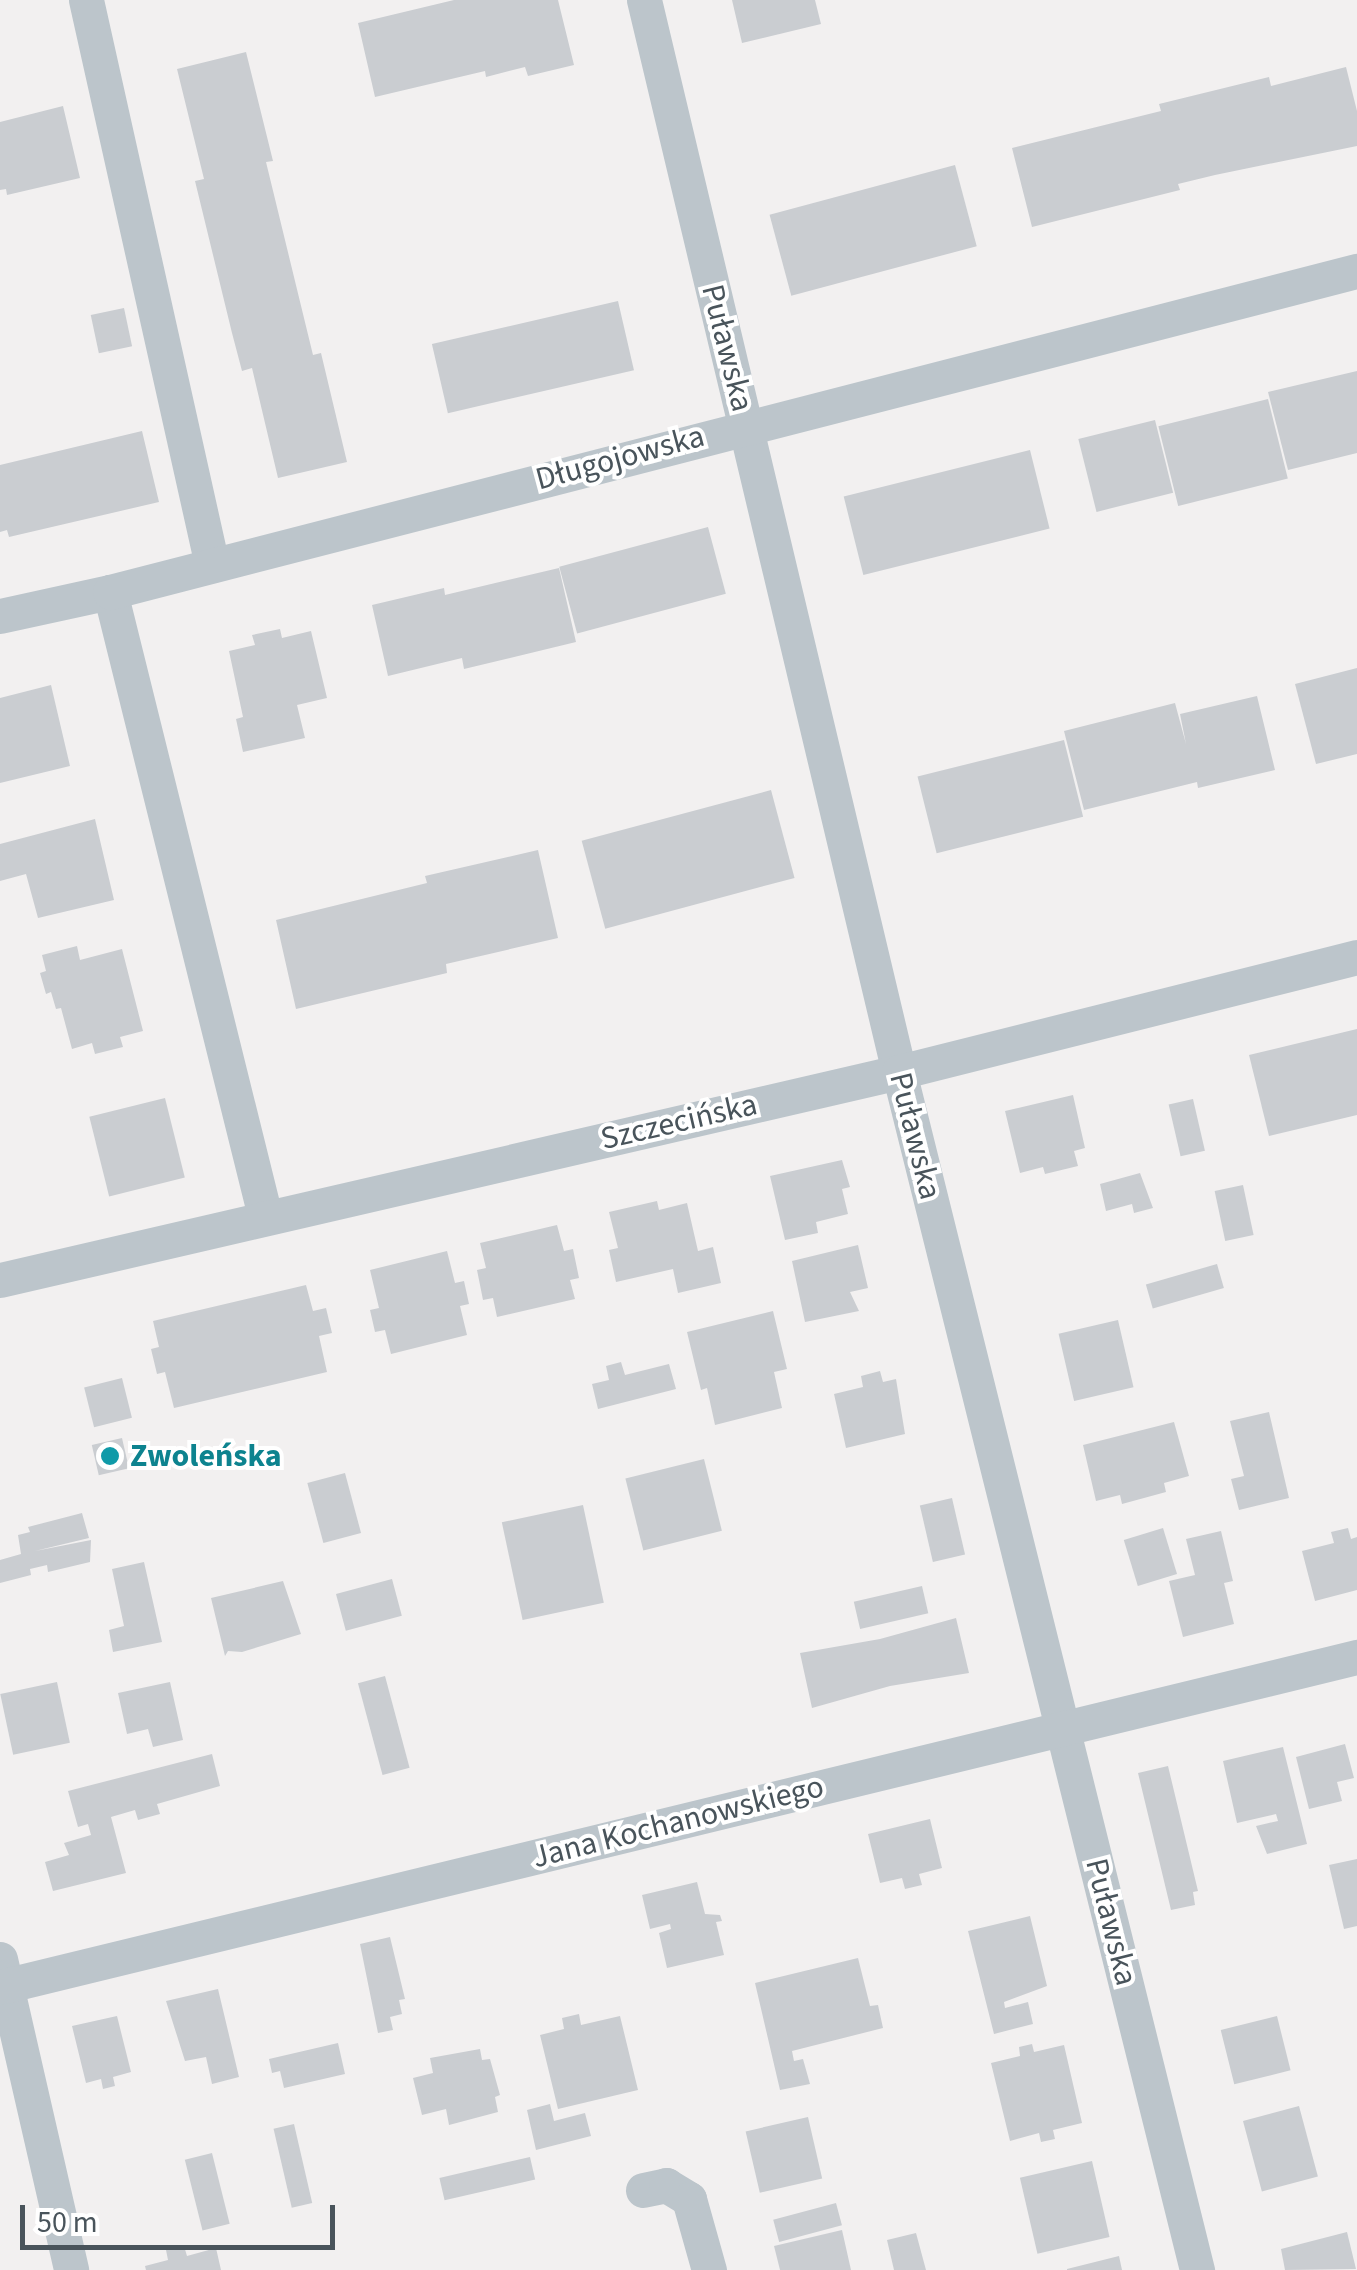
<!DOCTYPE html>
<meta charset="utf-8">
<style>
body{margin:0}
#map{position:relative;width:1357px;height:2270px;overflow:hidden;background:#f2f0f0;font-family:"Source Sans 3",sans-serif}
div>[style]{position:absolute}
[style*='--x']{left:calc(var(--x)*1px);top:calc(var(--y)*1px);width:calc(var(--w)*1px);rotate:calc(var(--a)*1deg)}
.building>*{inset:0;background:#cacdd1;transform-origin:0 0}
.street>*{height:35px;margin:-17.5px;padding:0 17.5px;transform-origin:17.5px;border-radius:17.5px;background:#bcc5cb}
.dots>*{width:28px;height:28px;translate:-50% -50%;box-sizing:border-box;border:5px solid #fff;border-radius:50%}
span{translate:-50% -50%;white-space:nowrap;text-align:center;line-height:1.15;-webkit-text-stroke:8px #fff;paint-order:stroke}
.street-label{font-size:32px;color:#49545b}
.culture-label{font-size:32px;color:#0d838f;font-weight:700}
.left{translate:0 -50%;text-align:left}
.scale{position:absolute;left:20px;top:2205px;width:315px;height:45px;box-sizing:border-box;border:5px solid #49545b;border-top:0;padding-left:12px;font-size:30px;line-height:35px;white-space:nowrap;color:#49545b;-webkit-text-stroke:8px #fff;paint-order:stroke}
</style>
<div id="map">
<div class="building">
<i style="clip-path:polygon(454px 0,558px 0,574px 65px,528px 76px,525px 67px,486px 77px,485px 71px,375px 97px,358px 23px)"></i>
<i style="clip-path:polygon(732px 0,815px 0,821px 24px,742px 43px)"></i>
<i style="clip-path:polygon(246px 52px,273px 161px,266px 162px,313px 355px,321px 353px,347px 462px,278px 478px,252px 368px,242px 371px,232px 333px,195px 181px,204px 179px,177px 69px)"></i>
<i style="clip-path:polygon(1346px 67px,1357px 111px,1357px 146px,1215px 175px,1178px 184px,1180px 190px,1032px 227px,1012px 148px,1161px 111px,1159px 104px,1269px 77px,1271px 86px)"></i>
<i style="clip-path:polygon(63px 106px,80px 178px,7px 195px,6px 189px,0 190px,0 122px)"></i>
<i style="left:955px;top:165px;width:84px;height:192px;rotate:75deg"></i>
<i style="left:618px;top:301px;width:71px;height:191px;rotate:77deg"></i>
<i style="left:124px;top:308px;width:39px;height:34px;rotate:78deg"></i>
<i style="clip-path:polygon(1357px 371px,1357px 453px,1288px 470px,1268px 392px)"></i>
<i style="left:1268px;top:399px;width:82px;height:113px;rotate:76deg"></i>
<i style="left:1155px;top:420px;width:75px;height:79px;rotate:76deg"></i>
<i style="clip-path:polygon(142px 431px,159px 502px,9px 537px,7px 530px,0 532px,0 465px)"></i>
<i style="left:1030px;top:450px;width:81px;height:192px;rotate:76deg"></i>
<i style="left:708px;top:527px;width:69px;height:154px;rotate:75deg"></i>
<i style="clip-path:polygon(559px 568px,576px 642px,464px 669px,462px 658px,388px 676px,372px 605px,444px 588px,445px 595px)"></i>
<i style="clip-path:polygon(280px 629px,282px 638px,311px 631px,327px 698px,297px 705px,305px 738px,243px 752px,236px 719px,243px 717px,229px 651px,255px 645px,252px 635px)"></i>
<i style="clip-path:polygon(1357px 668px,1357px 754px,1316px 764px,1295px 684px)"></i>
<i style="clip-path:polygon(51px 685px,70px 766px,0 783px,0 698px)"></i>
<i style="clip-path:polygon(1257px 696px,1275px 770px,1198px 788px,1197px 782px,1084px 810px,1064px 731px,1175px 703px,1186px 744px,1180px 714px)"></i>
<i style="left:1064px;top:740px;width:79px;height:151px;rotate:76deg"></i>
<i style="left:771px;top:790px;width:91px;height:196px;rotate:75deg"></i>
<i style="clip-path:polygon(95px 819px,114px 900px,38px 918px,26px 874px,0 881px,0 844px)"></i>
<i style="clip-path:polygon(538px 850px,558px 938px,446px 964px,447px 973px,296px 1009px,276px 920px,427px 883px,425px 876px)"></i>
<i style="clip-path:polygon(77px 946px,80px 960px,122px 949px,143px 1031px,120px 1037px,123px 1047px,95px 1054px,92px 1043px,72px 1049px,61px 1008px,56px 1009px,51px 992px,46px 994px,40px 973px,46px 971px,42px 955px)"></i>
<i style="clip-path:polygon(1357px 1029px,1357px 1115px,1269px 1136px,1249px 1055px)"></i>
<i style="clip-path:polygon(1073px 1095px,1085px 1148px,1074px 1151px,1078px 1166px,1045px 1174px,1043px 1167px,1020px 1173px,1005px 1111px)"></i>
<i style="left:165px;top:1098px;width:82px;height:78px;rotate:76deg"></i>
<i style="left:1193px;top:1099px;width:53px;height:25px;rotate:77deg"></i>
<i style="clip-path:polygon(842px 1160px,850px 1187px,842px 1189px,848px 1214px,816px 1222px,818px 1233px,785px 1240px,770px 1176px)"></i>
<i style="clip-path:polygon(1140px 1173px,1153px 1208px,1134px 1213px,1132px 1204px,1106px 1211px,1100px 1184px)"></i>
<i style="left:1243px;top:1185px;width:51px;height:29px;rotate:78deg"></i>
<i style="clip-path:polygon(657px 1201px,659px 1210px,687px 1203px,698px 1251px,713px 1247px,721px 1283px,678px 1293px,673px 1269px,616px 1282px,609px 1250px,618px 1248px,609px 1212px)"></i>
<i style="clip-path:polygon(557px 1225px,564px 1251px,573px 1249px,579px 1278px,570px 1280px,575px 1299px,497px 1317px,493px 1298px,483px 1300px,477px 1270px,486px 1268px,480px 1243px)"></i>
<i style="clip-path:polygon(858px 1245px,868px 1288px,850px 1292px,859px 1311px,805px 1322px,792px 1261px)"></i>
<i style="clip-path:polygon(447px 1251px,455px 1283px,464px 1281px,469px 1304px,460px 1306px,467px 1335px,391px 1354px,385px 1330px,375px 1332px,370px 1310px,379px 1308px,370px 1270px)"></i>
<i style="left:1217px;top:1264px;width:25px;height:74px;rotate:74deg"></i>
<i style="clip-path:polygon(306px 1285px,313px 1311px,326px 1308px,332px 1333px,319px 1336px,327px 1372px,174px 1408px,165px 1372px,157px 1374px,151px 1349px,159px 1347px,153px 1321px)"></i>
<i style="clip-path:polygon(773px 1311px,787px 1369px,774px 1372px,782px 1408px,715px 1425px,707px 1388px,701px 1390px,687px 1332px)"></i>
<i style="left:1118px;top:1320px;width:69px;height:61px;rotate:77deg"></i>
<i style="clip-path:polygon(621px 1362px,625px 1375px,669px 1364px,676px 1389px,598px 1409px,592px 1384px,609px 1380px,606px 1366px)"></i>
<i style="clip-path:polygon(880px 1371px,883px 1382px,896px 1379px,905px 1434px,846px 1448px,834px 1394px,863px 1387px,861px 1376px)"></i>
<i style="left:122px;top:1378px;width:41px;height:39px;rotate:76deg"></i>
<i style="clip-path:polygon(1269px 1412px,1289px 1498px,1239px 1510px,1231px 1479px,1244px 1476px,1230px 1421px)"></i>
<i style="clip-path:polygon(1174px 1422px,1189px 1476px,1164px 1483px,1166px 1492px,1122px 1504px,1120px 1495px,1096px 1501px,1083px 1445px)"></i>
<i style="left:122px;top:1438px;width:31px;height:31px;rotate:77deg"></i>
<i style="left:704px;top:1459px;width:74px;height:81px;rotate:76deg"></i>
<i style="left:345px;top:1473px;width:62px;height:39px;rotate:75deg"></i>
<i style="left:952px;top:1498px;width:58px;height:33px;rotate:77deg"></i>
<i style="left:583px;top:1505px;width:100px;height:83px;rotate:78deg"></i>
<i style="clip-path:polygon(82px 1513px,89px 1538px,35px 1551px,91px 1540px,90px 1562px,48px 1572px,47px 1565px,30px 1569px,31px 1575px,0 1583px,0 1560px,21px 1554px,18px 1535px,30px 1532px,28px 1527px)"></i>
<i style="left:1163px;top:1528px;width:48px;height:41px;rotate:73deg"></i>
<i style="clip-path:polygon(1348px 1528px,1351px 1539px,1357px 1537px,1357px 1590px,1315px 1601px,1302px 1551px,1334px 1543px,1331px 1532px)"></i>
<i style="clip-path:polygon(1221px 1531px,1233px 1581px,1224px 1583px,1234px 1624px,1183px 1637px,1169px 1581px,1195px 1575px,1186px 1539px)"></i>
<i style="clip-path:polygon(144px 1562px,162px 1642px,113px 1652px,109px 1630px,124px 1626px,112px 1569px)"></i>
<i style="left:392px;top:1579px;width:38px;height:58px;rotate:75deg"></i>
<i style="clip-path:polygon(283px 1581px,301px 1634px,242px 1652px,228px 1651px,225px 1656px,211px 1598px)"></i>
<i style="left:922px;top:1586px;width:28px;height:70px;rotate:77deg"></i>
<i style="clip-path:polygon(956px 1618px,969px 1673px,890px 1686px,812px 1708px,800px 1653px,880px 1639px)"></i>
<i style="left:385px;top:1676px;width:95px;height:28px;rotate:75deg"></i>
<i style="left:57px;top:1682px;width:62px;height:58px;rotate:78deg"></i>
<i style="clip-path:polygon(170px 1682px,183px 1740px,153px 1747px,148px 1729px,127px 1734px,118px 1693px)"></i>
<i style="clip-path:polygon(1345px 1744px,1354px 1778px,1337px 1782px,1342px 1801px,1309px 1809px,1296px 1757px)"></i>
<i style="clip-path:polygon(1283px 1747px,1307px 1844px,1267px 1854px,1256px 1826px,1278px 1821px,1276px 1814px,1237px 1823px,1223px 1761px)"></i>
<i style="clip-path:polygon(212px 1754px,220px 1786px,157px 1804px,160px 1814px,138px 1820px,135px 1810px,111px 1817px,126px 1873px,53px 1891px,45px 1862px,69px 1855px,64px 1843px,91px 1835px,88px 1824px,78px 1827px,68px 1791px)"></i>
<i style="clip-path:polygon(1168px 1766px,1198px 1891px,1193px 1892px,1195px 1905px,1171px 1910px,1138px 1773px)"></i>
<i style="clip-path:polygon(930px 1819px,942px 1868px,919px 1874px,922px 1885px,905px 1889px,902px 1878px,880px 1883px,868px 1834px)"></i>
<i style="clip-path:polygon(1357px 1859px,1357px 1926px,1344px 1929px,1329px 1865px)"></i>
<i style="clip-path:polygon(697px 1882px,705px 1914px,720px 1915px,722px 1921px,716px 1922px,724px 1955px,667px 1968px,659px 1933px,671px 1929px,670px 1924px,650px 1929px,642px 1895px)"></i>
<i style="clip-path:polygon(1030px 1916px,1047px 1986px,1004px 2002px,1005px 2008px,1028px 2002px,1033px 2024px,994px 2034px,968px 1931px)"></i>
<i style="clip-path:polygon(390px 1937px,405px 1999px,399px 2000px,402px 2014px,390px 2017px,393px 2030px,378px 2033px,360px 1944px)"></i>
<i style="clip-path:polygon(858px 1958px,870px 2006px,878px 2005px,883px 2028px,792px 2051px,794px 2061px,803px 2059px,810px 2084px,780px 2090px,755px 1983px)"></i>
<i style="clip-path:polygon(218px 1989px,239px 2077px,212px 2084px,206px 2057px,185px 2061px,166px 2001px)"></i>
<i style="clip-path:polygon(579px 2014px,581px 2025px,620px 2016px,638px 2090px,558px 2109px,540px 2035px,564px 2029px,562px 2018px)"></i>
<i style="clip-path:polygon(117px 2016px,131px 2072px,113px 2077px,115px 2086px,103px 2089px,101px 2079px,86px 2083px,72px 2026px)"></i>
<i style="left:1277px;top:2016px;width:56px;height:58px;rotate:76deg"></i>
<i style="clip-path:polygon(338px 2043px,345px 2074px,284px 2088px,280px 2071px,272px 2073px,269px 2059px)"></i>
<i style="clip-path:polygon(1032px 2044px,1034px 2052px,1064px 2045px,1082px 2123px,1053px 2130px,1055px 2139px,1041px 2142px,1039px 2133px,1010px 2141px,991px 2063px,1020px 2056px,1019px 2047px)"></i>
<i style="clip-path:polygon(480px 2049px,482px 2060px,490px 2059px,500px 2095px,495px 2097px,498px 2112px,449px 2125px,446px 2109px,422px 2115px,413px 2078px,433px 2073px,430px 2058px)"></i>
<i style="clip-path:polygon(550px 2104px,554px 2121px,585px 2113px,591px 2136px,536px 2150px,527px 2110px)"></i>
<i style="left:1299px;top:2106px;width:73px;height:58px;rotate:75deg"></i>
<i style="left:808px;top:2117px;width:63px;height:64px;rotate:77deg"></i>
<i style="left:294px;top:2124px;width:81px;height:21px;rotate:77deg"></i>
<i style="left:212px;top:2153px;width:73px;height:28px;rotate:76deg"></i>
<i style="left:530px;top:2157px;width:23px;height:93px;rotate:77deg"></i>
<i style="left:1092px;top:2161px;width:78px;height:74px;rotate:77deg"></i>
<i style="left:836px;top:2203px;width:23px;height:65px;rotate:75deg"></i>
<i style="clip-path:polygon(842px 2230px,851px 2270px,780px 2270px,774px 2246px)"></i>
<i style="clip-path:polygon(1347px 2232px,1356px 2269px,1285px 2270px,1281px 2249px)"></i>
<i style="clip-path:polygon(916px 2233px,926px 2270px,894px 2270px,887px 2240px)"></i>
<i style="clip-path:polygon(184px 2246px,187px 2256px,216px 2248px,221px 2270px,146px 2270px,145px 2266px,168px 2260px,166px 2250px)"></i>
<i style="clip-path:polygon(1119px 2256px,1122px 2270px,1067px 2270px,1067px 2269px)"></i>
</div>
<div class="street">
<i style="--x:86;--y:0;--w:579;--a:77.43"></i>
<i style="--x:644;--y:0;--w:1102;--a:76.62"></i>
<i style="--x:899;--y:1072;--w:1235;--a:76.03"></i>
<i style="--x:110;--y:592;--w:643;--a:76.05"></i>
<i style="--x:0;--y:616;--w:113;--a:-12.3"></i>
<i style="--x:110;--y:592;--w:1288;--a:-14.44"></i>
<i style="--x:0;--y:1280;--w:923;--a:-13.03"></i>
<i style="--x:899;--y:1072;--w:472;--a:-14.1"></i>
<i style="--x:0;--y:1959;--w:319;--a:77.1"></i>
<i style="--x:0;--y:1987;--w:1397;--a:-13.67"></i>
<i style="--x:643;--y:2190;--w:24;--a:-12"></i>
<i style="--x:666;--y:2185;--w:27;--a:31"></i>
<i style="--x:689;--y:2199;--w:74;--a:74.3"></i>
</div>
<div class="dots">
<i style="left:110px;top:1456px;background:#0f9aa8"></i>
</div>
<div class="street-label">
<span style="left:727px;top:348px;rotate:76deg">Puławska</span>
<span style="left:620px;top:458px;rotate:-15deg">Długojowska</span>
<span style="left:679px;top:1122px;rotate:-13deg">Szczecińska</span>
<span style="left:915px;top:1136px;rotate:76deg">Puławska</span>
<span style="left:678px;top:1822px;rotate:-14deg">Jana Kochanowskiego</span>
<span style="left:1111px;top:1922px;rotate:76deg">Puławska</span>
</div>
<div class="culture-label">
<span class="left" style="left:130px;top:1456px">Zwoleńska</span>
</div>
<div class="scale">50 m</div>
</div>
